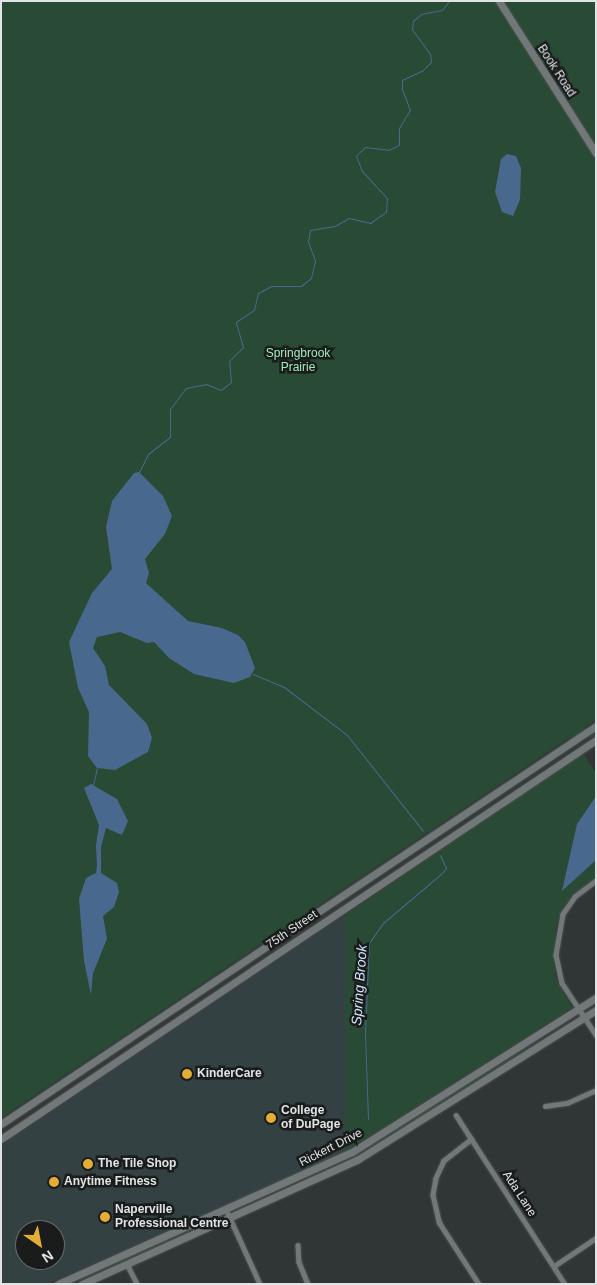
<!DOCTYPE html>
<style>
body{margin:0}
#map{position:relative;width:597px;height:1285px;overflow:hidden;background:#303536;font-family:Helvetica,sans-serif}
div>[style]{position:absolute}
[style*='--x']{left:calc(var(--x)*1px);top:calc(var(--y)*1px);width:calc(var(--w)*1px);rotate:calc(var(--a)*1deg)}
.built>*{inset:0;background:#344142}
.green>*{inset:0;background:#294a35;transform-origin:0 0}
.water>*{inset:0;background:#48698d}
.stream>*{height:1px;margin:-0.5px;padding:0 0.5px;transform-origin:0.5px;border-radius:0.5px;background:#48698d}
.roads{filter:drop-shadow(0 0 1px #4c5151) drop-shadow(0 0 1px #4c5151)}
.street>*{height:4.5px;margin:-2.25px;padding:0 2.25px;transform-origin:2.25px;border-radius:2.25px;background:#727878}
.secondary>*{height:7px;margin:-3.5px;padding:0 3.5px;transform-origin:3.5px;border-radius:3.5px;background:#727878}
.dots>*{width:14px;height:14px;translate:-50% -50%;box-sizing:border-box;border:2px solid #1a1c1c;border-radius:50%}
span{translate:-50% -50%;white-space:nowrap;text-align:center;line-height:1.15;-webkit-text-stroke:5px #1a1c1c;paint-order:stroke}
.street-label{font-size:12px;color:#e0e4e4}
.park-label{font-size:12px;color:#a2eab9}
.poi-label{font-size:12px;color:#e0e4e4;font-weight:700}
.left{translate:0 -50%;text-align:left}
.water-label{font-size:14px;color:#cfe5fc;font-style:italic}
.frame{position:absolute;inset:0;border:2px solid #e0e4e4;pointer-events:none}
.north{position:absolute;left:15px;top:1220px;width:50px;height:50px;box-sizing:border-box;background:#1a1c1c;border:1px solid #696c6c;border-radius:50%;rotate:147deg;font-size:14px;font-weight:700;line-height:20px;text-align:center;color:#e0e4e4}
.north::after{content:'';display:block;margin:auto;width:18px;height:22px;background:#e5ad35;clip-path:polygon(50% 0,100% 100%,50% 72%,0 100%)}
</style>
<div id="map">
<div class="built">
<i style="clip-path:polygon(evenodd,345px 915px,345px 1152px,47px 1284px,1px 1284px,1px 1146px,345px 915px,25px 1230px,55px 1230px,55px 1260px,25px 1260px,25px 1230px)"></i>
</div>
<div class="green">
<i style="clip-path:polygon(1px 1px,596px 1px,596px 720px,1px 1118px)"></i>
<i style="left:596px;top:729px;width:8px;height:716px;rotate:90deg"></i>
<i style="clip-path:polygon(583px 754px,596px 773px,596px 877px,571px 897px,561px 911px,556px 927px,554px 962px,556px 979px,572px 1008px,345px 1152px,345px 915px)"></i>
<i style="clip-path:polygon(541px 1038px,499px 1068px,356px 1157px,350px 1158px)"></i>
<i style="clip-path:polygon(219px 1216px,170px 1242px,70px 1284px,85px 1275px)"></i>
</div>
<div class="water">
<i style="clip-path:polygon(507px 154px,516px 156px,521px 168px,520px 200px,513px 216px,502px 212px,495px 192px,501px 159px)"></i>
<i style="clip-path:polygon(139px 472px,163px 496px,172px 516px,165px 534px,145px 559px,149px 573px,146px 583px,188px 621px,222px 628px,238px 635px,245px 642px,255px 668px,250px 677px,234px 683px,194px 674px,169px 658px,154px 642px,147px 643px,120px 632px,97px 637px,93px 648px,105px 666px,109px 685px,147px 724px,152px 738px,148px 752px,115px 770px,97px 768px,88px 756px,89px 712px,78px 688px,69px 642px,92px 593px,112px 569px,106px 527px,112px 501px,134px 473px)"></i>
<i style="clip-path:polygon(91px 784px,117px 799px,128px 821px,122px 835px,106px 828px,101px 847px,101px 873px,117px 883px,119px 892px,114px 907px,103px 916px,107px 939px,93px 973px,91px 995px,84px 961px,79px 899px,86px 878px,96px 873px,97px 865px,96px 845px,99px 825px,84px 788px)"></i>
<i style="clip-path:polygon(596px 796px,596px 860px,562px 891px,577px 824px)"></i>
</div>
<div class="stream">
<i style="--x:139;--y:472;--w:20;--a:-63"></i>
<i style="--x:148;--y:454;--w:28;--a:-38"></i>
<i style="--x:170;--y:437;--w:28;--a:-90"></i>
<i style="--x:170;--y:409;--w:26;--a:-53"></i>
<i style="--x:186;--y:388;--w:20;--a:-11"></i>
<i style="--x:206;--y:384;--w:16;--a:22"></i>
<i style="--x:221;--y:390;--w:13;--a:-39"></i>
<i style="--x:231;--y:382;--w:21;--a:-95"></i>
<i style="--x:229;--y:361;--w:20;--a:-45"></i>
<i style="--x:243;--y:347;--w:26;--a:-106"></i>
<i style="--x:236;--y:322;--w:22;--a:-34"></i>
<i style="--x:254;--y:310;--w:17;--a:-77"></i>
<i style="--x:258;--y:293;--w:15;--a:-28"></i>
<i style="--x:271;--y:286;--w:30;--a:0"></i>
<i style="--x:301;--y:286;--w:13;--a:-39"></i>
<i style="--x:311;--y:278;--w:18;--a:-77"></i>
<i style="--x:315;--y:260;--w:19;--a:-111"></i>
<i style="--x:308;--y:242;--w:12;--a:-81"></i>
<i style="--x:310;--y:230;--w:25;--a:-9"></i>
<i style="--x:335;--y:226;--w:16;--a:-30"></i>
<i style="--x:349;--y:218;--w:22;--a:13"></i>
<i style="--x:370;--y:223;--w:19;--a:-35"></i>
<i style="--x:386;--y:212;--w:14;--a:-86"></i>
<i style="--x:387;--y:198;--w:37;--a:-133"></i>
<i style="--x:362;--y:171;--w:16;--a:-112"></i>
<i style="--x:356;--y:156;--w:13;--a:-45"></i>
<i style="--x:365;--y:147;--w:23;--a:7"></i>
<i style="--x:388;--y:150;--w:12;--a:-24"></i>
<i style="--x:399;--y:145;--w:17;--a:-90"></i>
<i style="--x:399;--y:128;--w:21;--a:-59"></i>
<i style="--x:410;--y:110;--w:22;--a:-111"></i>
<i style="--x:402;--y:89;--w:9;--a:-90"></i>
<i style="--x:402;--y:80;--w:23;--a:-25"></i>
<i style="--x:423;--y:70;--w:11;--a:-45"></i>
<i style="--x:431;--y:62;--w:8;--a:-97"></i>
<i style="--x:430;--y:54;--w:31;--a:-126"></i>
<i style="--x:412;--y:29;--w:8;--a:-83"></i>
<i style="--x:413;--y:21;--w:11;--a:-41"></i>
<i style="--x:421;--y:14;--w:21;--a:-11"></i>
<i style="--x:442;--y:10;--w:11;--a:-52"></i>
<i style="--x:253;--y:674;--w:34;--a:23"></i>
<i style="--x:284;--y:687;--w:79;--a:37.3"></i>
<i style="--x:347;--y:735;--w:122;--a:51.6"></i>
<i style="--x:93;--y:785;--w:17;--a:-77"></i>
<i style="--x:368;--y:1119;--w:86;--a:-92"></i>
<i style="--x:365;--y:1033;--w:90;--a:-87.5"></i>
<i style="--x:369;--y:943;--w:24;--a:-55"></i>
<i style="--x:383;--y:923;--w:76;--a:-40.2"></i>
<i style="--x:441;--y:874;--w:8;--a:-50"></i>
<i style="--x:446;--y:868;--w:14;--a:-115"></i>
</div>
<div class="roads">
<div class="street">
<i style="--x:596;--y:881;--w:26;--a:143"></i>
<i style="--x:575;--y:897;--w:21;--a:125"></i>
<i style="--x:563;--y:914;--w:42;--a:99.7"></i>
<i style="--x:556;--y:955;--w:29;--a:78"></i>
<i style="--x:562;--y:983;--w:62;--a:56.8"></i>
<i style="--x:545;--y:1106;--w:22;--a:-8"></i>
<i style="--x:567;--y:1103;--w:32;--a:-24"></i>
<i style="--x:456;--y:1115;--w:201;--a:57.2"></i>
<i style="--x:472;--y:1139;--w:36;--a:142"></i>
<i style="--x:444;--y:1161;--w:19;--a:115"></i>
<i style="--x:436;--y:1178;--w:17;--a:100"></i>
<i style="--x:433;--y:1195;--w:28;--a:77"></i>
<i style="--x:439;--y:1222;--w:74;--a:57.2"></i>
<i style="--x:226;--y:1209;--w:82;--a:65.6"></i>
<i style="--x:298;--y:1245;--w:17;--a:87"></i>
<i style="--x:299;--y:1262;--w:24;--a:68"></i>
<i style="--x:127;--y:1264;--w:22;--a:63"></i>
<i style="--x:554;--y:1266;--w:50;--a:-33.7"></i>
</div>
<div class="secondary">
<i style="--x:499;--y:1;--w:180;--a:57.5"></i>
<i style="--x:1;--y:1124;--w:716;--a:-33.78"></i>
<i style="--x:1;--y:1139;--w:716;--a:-33.85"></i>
<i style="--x:58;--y:1284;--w:322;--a:-24.2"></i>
<i style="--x:352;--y:1152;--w:289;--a:-32.3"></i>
<i style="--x:82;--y:1284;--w:302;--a:-24.3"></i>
<i style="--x:357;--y:1160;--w:282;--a:-32.1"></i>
</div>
</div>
<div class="dots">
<i style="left:187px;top:1074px;background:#e5ad35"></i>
<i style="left:271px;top:1118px;background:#e5ad35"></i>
<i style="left:88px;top:1164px;background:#e5ad35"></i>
<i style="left:54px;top:1182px;background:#e5ad35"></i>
<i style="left:105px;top:1217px;background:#e5ad35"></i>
</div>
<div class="street-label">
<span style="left:556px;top:71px;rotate:57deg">Book Road</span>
<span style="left:292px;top:930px;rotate:-34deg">75th Street</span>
<span style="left:331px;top:1148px;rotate:-27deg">Rickert Drive</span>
<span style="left:519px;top:1194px;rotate:57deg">Ada Lane</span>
</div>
<div class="park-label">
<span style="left:298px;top:361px">Springbrook<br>Prairie</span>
</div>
<div class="poi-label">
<span class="left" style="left:197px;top:1074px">KinderCare</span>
<span class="left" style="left:281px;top:1118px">College<br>of DuPage</span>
<span class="left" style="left:98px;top:1164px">The Tile Shop</span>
<span class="left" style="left:64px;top:1182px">Anytime Fitness</span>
<span class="left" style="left:115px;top:1217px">Naperville<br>Professional Centre</span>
</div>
<div class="water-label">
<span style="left:359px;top:985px;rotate:-86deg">Spring Brook</span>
</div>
<div class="frame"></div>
<div class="north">N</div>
</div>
